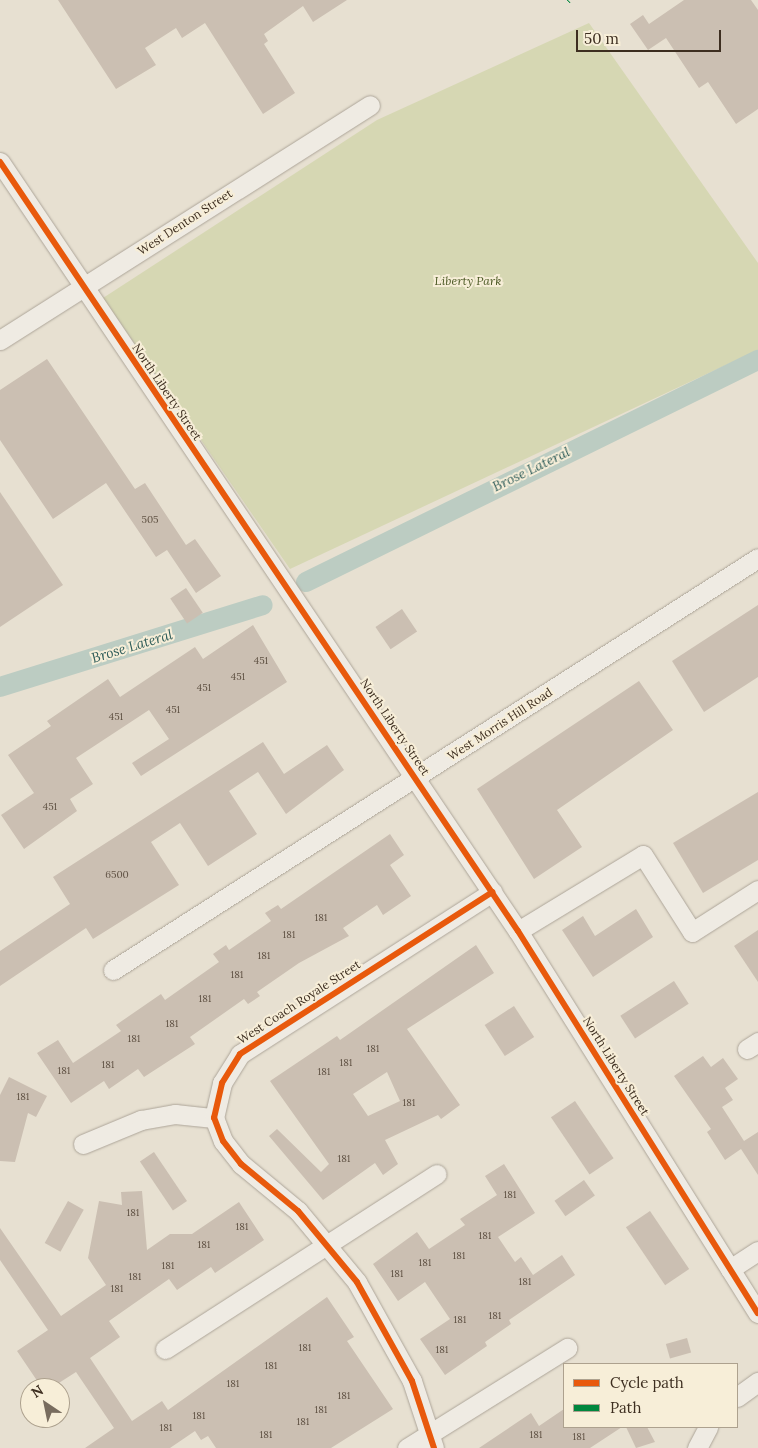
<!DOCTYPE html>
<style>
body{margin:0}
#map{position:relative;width:758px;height:1448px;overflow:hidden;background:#e7e0d1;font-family:Lora,serif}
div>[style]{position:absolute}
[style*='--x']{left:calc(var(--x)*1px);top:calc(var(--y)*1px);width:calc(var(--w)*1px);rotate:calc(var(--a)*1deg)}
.green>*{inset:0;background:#d6d7b3}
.canal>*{height:20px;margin:-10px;padding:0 10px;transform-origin:10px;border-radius:10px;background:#bcccc2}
.building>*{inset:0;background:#cbbfb2;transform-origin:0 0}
.roads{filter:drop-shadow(0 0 1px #ada599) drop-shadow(0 0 1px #ada599)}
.minor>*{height:19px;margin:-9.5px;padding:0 9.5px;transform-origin:9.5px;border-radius:9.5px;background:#efebe3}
.quiet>*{height:5px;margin-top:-2.5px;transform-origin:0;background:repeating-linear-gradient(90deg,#00873e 0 10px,transparent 0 15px)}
.cycleway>*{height:6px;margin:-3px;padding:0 3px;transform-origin:3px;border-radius:3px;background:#e8590c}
span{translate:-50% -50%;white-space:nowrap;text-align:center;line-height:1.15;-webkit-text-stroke:4px #f7eed8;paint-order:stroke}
.number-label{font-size:10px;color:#605244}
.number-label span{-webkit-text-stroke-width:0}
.street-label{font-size:12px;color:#3d2e20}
.park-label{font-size:12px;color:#4d5a26;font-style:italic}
.water-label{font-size:14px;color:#2f5d5a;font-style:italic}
.legend{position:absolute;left:563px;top:1363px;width:175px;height:65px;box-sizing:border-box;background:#f7eed8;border:1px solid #ada18e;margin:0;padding:6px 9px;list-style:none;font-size:15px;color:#3d2e20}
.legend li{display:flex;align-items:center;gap:10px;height:25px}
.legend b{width:25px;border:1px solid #ada18e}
.north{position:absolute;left:20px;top:1378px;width:50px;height:50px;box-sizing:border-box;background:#f7eed8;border:1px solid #ada18e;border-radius:50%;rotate:326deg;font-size:14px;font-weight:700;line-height:20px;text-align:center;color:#3d2e20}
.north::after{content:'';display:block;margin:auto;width:18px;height:22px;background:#786c5e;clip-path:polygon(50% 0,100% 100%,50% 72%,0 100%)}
.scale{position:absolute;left:576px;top:30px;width:145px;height:22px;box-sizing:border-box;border:2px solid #3d2e20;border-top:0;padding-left:6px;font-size:15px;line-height:18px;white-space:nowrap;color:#3d2e20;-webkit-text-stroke:4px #f7eed8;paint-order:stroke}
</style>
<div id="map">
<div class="green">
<i style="clip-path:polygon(589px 23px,758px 263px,758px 350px,290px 569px,103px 298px,377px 120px)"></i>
</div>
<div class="canal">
<i style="--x:306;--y:582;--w:504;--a:-26.16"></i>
<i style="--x:0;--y:687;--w:275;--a:-17.3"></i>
</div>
<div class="building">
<i style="clip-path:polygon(58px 0,347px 0,313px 22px,303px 6px,264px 34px,268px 41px,264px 44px,295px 93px,263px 114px,205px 23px,182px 38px,176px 28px,145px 48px,156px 65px,116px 89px)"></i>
<i style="clip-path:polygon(684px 0,751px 0,758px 10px,758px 109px,736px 124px,708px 82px,699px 88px,666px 38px,648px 50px,630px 24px,643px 15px,649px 24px)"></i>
<i style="clip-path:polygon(47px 359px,135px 489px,145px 483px,186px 545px,195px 539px,221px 576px,196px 593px,167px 550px,156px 557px,106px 483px,53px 519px,0 440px,0 390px)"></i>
<i style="clip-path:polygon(0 492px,63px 585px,0 627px)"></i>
<i style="left:186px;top:588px;width:30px;height:19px;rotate:56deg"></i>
<i style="clip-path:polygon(758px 605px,758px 677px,704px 712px,672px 661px)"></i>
<i style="left:402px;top:609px;width:27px;height:32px;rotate:56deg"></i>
<i style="clip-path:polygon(253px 625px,287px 682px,141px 776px,132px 763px,169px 739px,149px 710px,76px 758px,93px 784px,70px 799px,77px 811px,24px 849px,1px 815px,34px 793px,8px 755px,51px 726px,47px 721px,108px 679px,120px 697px,195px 647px,203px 659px)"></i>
<i style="clip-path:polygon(639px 681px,673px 730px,557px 810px,582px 847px,534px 879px,477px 789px)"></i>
<i style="clip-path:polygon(263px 742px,284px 774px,327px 745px,344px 770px,286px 814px,258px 772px,229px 791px,257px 834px,208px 866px,180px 823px,151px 842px,179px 885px,93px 939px,86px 928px,0 986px,0 951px,70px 904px,53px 877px)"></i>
<i style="clip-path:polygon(758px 792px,758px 860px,703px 893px,673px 843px)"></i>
<i style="clip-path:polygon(390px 834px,404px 855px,390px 865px,411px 896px,383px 915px,377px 905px,343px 928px,349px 936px,299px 963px,257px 992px,260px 996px,248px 1004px,244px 999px,190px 1037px,195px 1044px,144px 1077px,138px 1069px,109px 1089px,104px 1081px,71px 1103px,37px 1053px,58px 1040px,73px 1063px,121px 1031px,116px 1025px,161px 994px,165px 1000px,219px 962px,213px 954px,226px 945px,229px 950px,271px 921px,265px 913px,278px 905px,281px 909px)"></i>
<i style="clip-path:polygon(636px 909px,653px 937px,593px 977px,562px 930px,583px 916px,595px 936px)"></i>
<i style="clip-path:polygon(758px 930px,758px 982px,734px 946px)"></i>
<i style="clip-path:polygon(evenodd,476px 945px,494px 973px,407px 1029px,460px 1105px,441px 1119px,438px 1115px,385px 1140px,398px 1164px,383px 1175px,375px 1163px,323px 1200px,269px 1136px,277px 1129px,321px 1172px,329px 1164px,270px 1081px,337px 1036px,340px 1040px,476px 945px,387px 1072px,400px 1101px,368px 1116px,353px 1094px,387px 1072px)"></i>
<i style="left:674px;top:981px;width:27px;height:64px;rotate:57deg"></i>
<i style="left:514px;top:1006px;width:37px;height:35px;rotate:57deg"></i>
<i style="clip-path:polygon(703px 1056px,711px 1067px,723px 1058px,738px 1079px,725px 1088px,733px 1100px,722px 1107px,744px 1141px,758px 1132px,758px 1175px,741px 1149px,725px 1160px,707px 1132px,711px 1129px,674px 1076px)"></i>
<i style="clip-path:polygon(9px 1077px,47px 1096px,36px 1117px,28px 1113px,15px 1162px,0 1161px,0 1095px)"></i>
<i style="left:575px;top:1101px;width:69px;height:29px;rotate:56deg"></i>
<i style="left:154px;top:1152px;width:59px;height:17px;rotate:56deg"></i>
<i style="clip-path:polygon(504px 1164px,535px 1213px,498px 1237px,515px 1262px,521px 1257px,533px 1275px,562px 1255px,575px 1275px,509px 1320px,511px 1324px,485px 1342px,487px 1346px,445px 1375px,420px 1339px,450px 1319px,425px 1282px,398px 1301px,373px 1264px,417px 1232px,429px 1249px,465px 1225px,460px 1219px,497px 1195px,485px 1176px)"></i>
<i style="left:584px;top:1180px;width:19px;height:36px;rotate:55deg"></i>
<i style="clip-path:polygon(142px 1191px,147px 1250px,170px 1234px,192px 1234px,239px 1202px,264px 1240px,215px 1273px,211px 1267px,177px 1290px,169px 1279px,109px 1321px,120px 1337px,90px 1358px,132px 1421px,162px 1401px,168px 1410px,327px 1297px,354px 1337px,347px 1341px,393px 1409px,331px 1448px,216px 1448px,208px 1436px,201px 1440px,195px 1431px,170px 1448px,85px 1448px,114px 1428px,76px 1372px,51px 1388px,42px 1388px,17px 1351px,48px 1330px,0 1260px,0 1228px,61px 1316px,106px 1285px,88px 1258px,99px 1201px,122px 1205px,121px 1192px)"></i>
<i style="left:68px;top:1201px;width:18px;height:48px;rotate:29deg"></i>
<i style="left:650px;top:1211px;width:70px;height:29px;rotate:56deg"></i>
<i style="left:687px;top:1338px;width:15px;height:22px;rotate:74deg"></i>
<i style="clip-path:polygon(564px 1409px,564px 1427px,622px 1427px,590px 1448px,479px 1448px,531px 1413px,539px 1426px)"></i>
<i style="clip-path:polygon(626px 1427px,647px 1427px,655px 1442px,636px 1448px)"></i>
</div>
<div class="roads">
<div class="minor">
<i style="--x:0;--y:162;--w:927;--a:56.04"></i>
<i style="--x:518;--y:931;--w:451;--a:57.9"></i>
<i style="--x:0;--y:340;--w:438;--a:-32.4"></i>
<i style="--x:518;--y:931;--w:146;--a:-31.3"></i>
<i style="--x:643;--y:855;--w:91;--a:57.5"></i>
<i style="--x:692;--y:932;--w:78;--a:-32.5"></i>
<i style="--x:113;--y:970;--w:765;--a:-32.57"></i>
<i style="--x:747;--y:1049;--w:13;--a:-32"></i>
<i style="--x:83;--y:1144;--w:63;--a:-22.5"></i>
<i style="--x:141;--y:1120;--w:35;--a:-10"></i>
<i style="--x:175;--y:1114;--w:39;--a:6"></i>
<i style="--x:730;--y:1269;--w:33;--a:-33"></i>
<i style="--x:165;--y:1349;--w:323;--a:-32.8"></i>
<i style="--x:737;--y:1397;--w:26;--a:-36"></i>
<i style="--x:407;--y:1448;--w:189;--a:-32"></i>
<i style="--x:434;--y:1448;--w:71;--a:-108.2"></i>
<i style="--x:412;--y:1381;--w:113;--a:-119.1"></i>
<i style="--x:357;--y:1282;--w:92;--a:-129.7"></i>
<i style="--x:298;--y:1211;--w:74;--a:-140.5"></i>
<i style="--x:241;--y:1164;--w:29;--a:-128"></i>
<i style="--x:223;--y:1141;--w:25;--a:-111"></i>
<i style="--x:214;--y:1118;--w:36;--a:-77"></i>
<i style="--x:222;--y:1083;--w:34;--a:-58"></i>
<i style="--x:240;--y:1054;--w:300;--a:-32.7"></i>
<i style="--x:697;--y:1448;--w:24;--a:-62"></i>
</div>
</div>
<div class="quiet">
<i style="--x:568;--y:1;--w:1;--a:-45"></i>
</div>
<div class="cycleway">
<i style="--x:0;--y:162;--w:927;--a:56.04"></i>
<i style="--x:518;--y:931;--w:451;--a:57.9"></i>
<i style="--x:434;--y:1448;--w:71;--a:-108.2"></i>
<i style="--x:412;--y:1381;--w:113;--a:-119.1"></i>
<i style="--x:357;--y:1282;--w:92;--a:-129.7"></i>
<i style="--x:298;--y:1211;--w:74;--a:-140.5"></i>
<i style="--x:241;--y:1164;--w:29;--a:-128"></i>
<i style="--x:223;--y:1141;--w:25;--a:-111"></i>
<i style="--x:214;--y:1118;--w:36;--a:-77"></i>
<i style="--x:222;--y:1083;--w:34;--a:-58"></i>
<i style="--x:240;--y:1054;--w:300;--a:-32.7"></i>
</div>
<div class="number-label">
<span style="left:150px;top:520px">505</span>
<span style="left:261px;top:661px">451</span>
<span style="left:238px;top:677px">451</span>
<span style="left:204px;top:688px">451</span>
<span style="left:173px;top:710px">451</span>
<span style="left:116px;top:717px">451</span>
<span style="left:50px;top:807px">451</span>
<span style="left:117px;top:875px">6500</span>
<span style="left:321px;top:918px">181</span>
<span style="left:289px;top:935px">181</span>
<span style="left:264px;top:956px">181</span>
<span style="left:237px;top:975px">181</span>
<span style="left:205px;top:999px">181</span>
<span style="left:172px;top:1024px">181</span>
<span style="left:134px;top:1039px">181</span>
<span style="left:373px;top:1049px">181</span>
<span style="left:346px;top:1063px">181</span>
<span style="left:108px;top:1065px">181</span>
<span style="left:64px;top:1071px">181</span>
<span style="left:324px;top:1072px">181</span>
<span style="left:23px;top:1097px">181</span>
<span style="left:409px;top:1103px">181</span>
<span style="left:344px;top:1159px">181</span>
<span style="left:510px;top:1195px">181</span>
<span style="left:133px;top:1213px">181</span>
<span style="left:242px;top:1227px">181</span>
<span style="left:485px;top:1236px">181</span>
<span style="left:204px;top:1245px">181</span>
<span style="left:459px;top:1256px">181</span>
<span style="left:425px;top:1263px">181</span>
<span style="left:168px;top:1266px">181</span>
<span style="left:397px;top:1274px">181</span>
<span style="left:135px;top:1277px">181</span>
<span style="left:525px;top:1282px">181</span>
<span style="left:117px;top:1289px">181</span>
<span style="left:495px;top:1316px">181</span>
<span style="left:460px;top:1320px">181</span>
<span style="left:305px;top:1348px">181</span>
<span style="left:442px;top:1350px">181</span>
<span style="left:271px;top:1366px">181</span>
<span style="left:233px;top:1384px">181</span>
<span style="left:344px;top:1396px">181</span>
<span style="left:321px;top:1410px">181</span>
<span style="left:199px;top:1416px">181</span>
<span style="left:303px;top:1422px">181</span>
<span style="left:166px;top:1428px">181</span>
<span style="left:266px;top:1435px">181</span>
<span style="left:536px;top:1435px">181</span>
<span style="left:579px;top:1437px">181</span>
</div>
<div class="street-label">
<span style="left:185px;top:222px;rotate:-33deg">West Denton Street</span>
<span style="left:167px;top:392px;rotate:56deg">North Liberty Street</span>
<span style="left:500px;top:724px;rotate:-33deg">West Morris Hill Road</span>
<span style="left:395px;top:727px;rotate:56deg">North Liberty Street</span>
<span style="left:299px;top:1002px;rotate:-33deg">West Coach Royale Street</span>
<span style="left:616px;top:1066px;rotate:58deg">North Liberty Street</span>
</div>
<div class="park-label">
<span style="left:468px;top:281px">Liberty Park</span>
</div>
<div class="water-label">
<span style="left:531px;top:469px;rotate:-26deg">Brose Lateral</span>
<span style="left:132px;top:646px;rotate:-17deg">Brose Lateral</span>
</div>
<ul class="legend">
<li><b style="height:6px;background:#e8590c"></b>Cycle path</li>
<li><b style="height:6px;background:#00873e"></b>Path</li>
</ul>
<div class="north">N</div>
<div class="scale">50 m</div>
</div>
